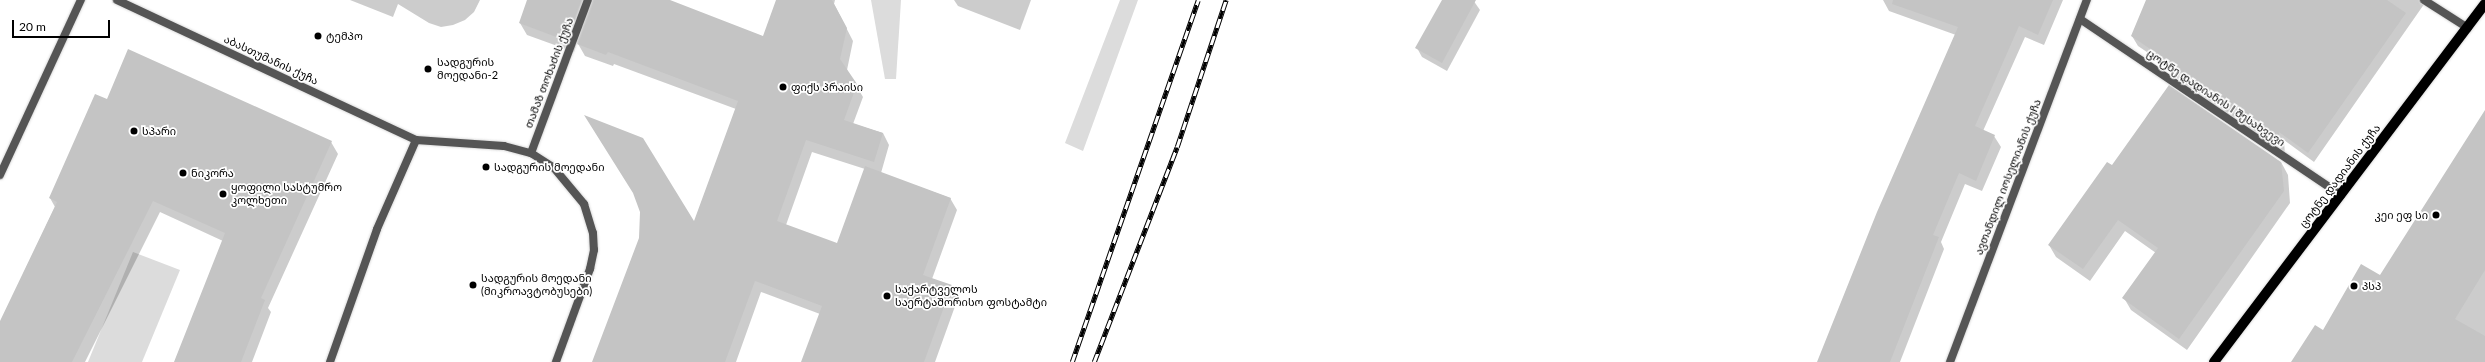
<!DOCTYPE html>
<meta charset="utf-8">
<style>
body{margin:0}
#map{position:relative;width:2485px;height:362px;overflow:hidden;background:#fff;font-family:Lato,"Noto Sans Georgian",sans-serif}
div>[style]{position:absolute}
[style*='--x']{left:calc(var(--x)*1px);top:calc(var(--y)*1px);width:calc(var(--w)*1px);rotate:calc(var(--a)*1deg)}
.green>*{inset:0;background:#dcdcdc}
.shadow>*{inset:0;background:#0003}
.building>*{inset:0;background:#c4c4c4}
.roads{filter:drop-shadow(0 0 1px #dbdbdb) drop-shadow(0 0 1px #dbdbdb)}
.street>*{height:8px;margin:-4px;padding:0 4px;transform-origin:4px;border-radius:4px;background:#555}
.primary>*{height:10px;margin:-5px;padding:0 5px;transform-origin:5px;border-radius:5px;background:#000}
.rail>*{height:4.5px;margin-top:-2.25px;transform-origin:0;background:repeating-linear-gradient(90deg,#fff 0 9px,#000 0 18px);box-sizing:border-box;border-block:1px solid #000}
.dots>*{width:11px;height:11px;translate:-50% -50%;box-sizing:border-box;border:2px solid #fff;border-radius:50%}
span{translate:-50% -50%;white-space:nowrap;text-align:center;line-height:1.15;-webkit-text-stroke:3.5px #fff;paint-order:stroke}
.poi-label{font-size:11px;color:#000}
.left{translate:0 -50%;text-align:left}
.right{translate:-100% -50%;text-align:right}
.street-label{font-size:11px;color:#000}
.scale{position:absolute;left:12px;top:20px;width:98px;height:18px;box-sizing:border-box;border:2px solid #000;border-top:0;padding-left:5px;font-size:12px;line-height:14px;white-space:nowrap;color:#000;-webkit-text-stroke:3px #fff;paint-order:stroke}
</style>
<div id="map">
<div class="green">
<i style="clip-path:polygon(871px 0,901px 0,896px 79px,885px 79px)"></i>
<i style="clip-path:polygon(1120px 0,1138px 0,1083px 151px,1065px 143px)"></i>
<i style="clip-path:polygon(133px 252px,180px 270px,142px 362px,88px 362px)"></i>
</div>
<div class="shadow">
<i style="clip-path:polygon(350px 0,480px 0,474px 12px,465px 20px,453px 25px,441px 27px,429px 23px,398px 4px,393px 17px)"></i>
<i style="clip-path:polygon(evenodd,528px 0,667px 0,764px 37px,777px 0,835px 0,834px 4px,853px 41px,847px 70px,863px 97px,853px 124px,883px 133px,889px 145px,881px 173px,950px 198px,957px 210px,932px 279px,951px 286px,958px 298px,935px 362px,802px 362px,820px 314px,761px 292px,736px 362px,593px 362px,640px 238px,694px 223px,736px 109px,614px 64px,613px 66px,585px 56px,577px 42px,574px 52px,527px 35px,520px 23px,528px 0,812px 152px,865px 169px,838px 245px,786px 225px,812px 152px)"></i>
<i style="clip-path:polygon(954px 0,1031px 0,1020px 30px,958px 6px)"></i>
<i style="clip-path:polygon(1443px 0,1473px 0,1480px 10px,1447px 71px,1422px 57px,1417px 48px)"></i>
<i style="clip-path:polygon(1883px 0,2063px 0,2044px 45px,2025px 37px,1983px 131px,1994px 136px,2001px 147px,1982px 191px,1965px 184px,1941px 242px,1944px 249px,1900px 362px,1819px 362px,1956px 35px,1889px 11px)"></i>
<i style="clip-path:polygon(2147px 0,2427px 0,2314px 162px,2284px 140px,2285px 156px,2182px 86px,2176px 76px,2178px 73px,2138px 46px,2132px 36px)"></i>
<i style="clip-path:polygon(129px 51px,331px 142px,338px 154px,268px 308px,271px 312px,252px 362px,175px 362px,223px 241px,160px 212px,85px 362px,0 362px,0 323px,55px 207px,50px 198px,108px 101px)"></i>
<i style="clip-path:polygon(2485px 113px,2485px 362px,2292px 362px,2381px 277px)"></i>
<i style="clip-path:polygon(2281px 162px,2288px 175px,2290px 203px,2187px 350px,2131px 310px,2124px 298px,2156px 253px,2125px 231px,2090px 281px,2056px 257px,2049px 245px,2113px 167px)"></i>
</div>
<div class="building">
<i style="clip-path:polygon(527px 0,582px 0,567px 41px,519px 23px)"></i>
<i style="clip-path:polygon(593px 0,670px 0,763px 36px,776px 0,832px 0,847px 28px,840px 59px,857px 84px,844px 120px,883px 133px,874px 162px,806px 140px,777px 221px,837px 243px,865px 166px,951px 198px,923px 275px,952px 285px,924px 362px,801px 362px,822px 306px,755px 281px,725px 362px,592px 362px,639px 238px,640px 212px,633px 193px,584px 115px,643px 138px,694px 221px,738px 101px,608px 52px,606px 55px,577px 44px)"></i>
<i style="clip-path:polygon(1442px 0,1476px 0,1442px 63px,1415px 48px)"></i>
<i style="clip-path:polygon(1893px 0,2053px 0,2038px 35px,2019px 26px,1975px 126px,1995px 135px,1976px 181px,1959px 173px,1933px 235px,1939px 237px,1890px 362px,1817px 362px,1877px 212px,1958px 27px,1892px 4px)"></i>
<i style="clip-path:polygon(2146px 0,2387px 0,2406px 13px,2308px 153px,2279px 132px,2280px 147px,2175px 76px,2180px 69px,2131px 36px)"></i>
<i style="clip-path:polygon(128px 49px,332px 141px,261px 298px,265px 300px,241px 362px,174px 362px,225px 233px,153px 201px,72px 362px,0 362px,0 321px,57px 202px,49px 198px,95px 94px,107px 99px)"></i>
<i style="clip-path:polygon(2169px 85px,2281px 162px,2284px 191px,2179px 339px,2122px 298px,2158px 248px,2118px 220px,2083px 269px,2048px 245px,2107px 162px,2112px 165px)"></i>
<i style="clip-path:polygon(2485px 110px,2485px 270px,2455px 319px,2485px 336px,2485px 362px,2291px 362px,2315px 325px,2323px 330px,2361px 264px,2380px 275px)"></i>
</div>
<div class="roads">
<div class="street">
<i style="--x:117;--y:0;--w:330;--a:25.1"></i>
<i style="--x:416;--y:140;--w:88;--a:3.9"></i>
<i style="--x:504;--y:146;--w:28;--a:15"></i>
<i style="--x:531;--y:153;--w:27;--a:33"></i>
<i style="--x:554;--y:168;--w:47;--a:50.2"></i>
<i style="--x:584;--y:204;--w:30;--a:73"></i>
<i style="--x:593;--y:233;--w:17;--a:87"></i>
<i style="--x:594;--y:250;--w:19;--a:102"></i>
<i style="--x:590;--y:269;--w:99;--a:110.1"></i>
<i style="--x:2424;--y:0;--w:52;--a:32.5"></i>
<i style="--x:2080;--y:19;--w:315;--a:34"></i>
<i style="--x:531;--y:153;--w:163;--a:-69.6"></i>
<i style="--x:0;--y:175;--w:193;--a:-65.2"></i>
<i style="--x:330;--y:362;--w:141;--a:-70.5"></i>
<i style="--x:377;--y:229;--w:97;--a:-66.3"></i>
<i style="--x:1950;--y:362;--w:387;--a:-69.3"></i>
</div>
<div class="primary">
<i style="--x:2214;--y:362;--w:449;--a:-52.9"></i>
</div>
</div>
<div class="rail">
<i style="--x:1072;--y:362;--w:383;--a:-70.8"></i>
<i style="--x:1094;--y:362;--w:230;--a:-68.9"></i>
<i style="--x:1177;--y:147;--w:155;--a:-71.6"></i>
</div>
<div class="dots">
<i style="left:318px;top:36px;background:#000"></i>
<i style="left:428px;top:69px;background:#000"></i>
<i style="left:783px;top:87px;background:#000"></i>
<i style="left:134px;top:131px;background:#000"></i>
<i style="left:486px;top:167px;background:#000"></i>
<i style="left:183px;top:173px;background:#000"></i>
<i style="left:223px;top:194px;background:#000"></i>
<i style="left:2436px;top:215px;background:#000"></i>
<i style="left:473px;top:285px;background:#000"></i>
<i style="left:2354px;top:286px;background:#000"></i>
<i style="left:887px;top:296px;background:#000"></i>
</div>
<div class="poi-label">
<span class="left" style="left:326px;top:36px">ტემპო</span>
<span class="left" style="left:437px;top:69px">სადგურის<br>მოედანი-2</span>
<span class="left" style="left:791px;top:87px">ფიქს პრაისი</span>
<span class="left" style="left:142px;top:131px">სპარი</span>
<span class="left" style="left:494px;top:167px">სადგურის მოედანი</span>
<span class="left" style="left:191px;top:173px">ნიკორა</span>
<span class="left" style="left:231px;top:194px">ყოფილი სასტუმრო<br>კოლხეთი</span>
<span class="right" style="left:2428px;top:215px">კეი ეფ სი</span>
<span class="left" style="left:481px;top:285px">სადგურის მოედანი<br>(მიკროავტობუსები)</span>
<span class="left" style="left:2362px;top:286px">პსპ</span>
<span class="left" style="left:895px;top:296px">საქარტველოს<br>საერტაშორისო ფოსტამტი</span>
</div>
<div class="street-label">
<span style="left:271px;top:60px;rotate:25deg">აბასთუმანის ქუჩა</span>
<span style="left:549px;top:73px;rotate:-69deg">თამაზ თოხაძის ქუჩა</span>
<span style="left:2216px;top:98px;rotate:34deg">ცოტნე დადიანის I შესახვევი</span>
<span style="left:2340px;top:176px;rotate:-53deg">ცოტნე დადიანის ქუჩა</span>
<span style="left:2008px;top:177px;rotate:-69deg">ავთანდილ იოსელიანის ქუჩა</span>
</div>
<div class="scale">20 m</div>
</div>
